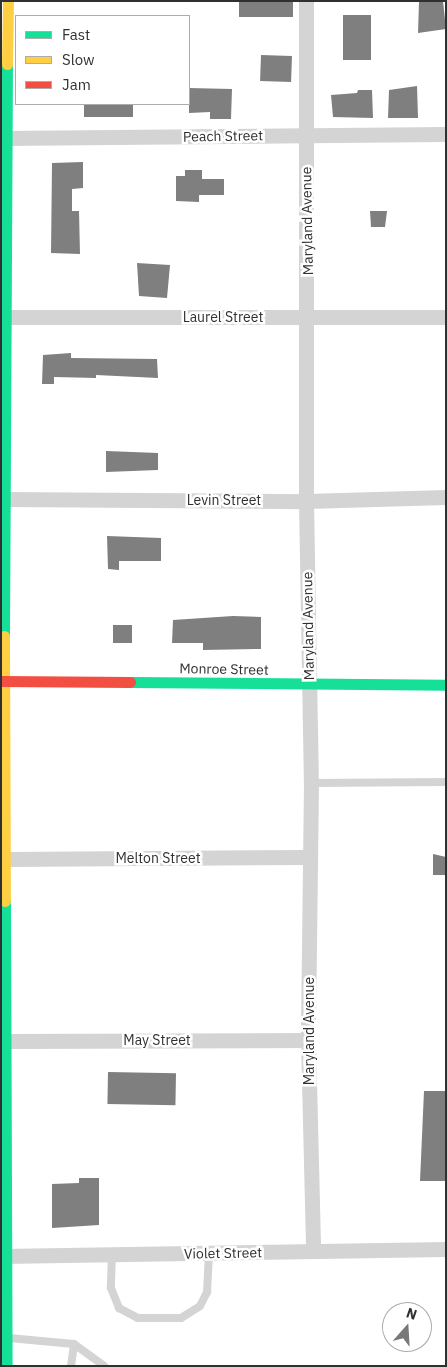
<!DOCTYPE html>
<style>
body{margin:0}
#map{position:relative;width:447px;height:1367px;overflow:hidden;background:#fff;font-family:"IBM Plex Sans",sans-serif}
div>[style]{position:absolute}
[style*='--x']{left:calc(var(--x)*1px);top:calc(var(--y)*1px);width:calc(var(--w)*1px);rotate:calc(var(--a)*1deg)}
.building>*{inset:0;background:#7f7f7f;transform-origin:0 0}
.lane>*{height:8px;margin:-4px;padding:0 4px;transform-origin:4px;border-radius:4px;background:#d4d4d4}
.street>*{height:15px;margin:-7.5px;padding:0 7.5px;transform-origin:7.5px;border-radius:7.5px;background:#d4d4d4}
.fast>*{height:11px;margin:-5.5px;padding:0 5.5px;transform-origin:5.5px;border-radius:5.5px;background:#16e098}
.slow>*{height:11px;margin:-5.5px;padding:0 5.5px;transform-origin:5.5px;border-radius:5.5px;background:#ffcf43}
.jam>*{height:11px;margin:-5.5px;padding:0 5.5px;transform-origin:5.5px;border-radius:5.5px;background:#f24e42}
span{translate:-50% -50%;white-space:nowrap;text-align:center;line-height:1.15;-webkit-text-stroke:5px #fff;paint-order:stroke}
.street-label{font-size:14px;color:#303030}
.frame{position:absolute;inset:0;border:2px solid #303030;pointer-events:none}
.legend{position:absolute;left:15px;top:15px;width:175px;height:90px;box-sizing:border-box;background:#fff;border:1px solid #acacac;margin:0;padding:6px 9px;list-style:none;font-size:15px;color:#303030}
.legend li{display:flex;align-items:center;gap:10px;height:25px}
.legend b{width:25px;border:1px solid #acacac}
.north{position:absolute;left:382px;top:1302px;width:50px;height:50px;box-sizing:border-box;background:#fff;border:1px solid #acacac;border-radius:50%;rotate:19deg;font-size:14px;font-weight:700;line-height:20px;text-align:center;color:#303030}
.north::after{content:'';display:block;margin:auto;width:18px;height:22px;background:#787878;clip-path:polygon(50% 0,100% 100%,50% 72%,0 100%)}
</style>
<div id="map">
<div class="building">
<i style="left:239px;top:1px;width:54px;height:16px"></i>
<i style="clip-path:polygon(419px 1px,443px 1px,446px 29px,418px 33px)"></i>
<i style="left:343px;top:15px;width:28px;height:45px"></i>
<i style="left:261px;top:55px;width:31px;height:26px;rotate:2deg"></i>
<i style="clip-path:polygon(417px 86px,418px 118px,388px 118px,389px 90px)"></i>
<i style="clip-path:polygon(189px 88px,232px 89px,231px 119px,210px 119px,210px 112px,189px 113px)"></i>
<i style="clip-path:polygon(358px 90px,372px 90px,373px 118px,333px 117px,331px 95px,357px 93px)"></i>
<i style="left:84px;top:104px;width:49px;height:13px"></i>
<i style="clip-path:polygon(83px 162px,83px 188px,72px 189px,72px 211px,79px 211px,80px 254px,51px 253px,52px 163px)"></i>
<i style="clip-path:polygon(185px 170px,202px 170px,202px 179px,224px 179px,224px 195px,199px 195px,199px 202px,176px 201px,176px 176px,185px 176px)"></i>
<i style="clip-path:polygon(370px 211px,387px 211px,385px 227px,371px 227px)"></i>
<i style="clip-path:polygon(137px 263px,170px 265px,167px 298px,139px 296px)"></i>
<i style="clip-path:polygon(71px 353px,71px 358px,157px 359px,158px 378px,96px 375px,96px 378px,54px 377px,54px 384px,42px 384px,43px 355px)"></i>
<i style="clip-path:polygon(106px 451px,158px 453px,158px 470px,106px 472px)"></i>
<i style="clip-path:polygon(107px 536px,161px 538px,161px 561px,119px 561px,119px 570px,108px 569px)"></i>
<i style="clip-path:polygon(233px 616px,261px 617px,261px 649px,203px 650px,203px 643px,172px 643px,173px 620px)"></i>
<i style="left:113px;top:625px;width:19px;height:18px"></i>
<i style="clip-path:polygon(433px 854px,446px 857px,446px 875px,433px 875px)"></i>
<i style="left:108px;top:1072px;width:68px;height:32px;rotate:1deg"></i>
<i style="clip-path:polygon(424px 1091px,446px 1091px,446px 1181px,420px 1181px)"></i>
<i style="clip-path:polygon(79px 1178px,99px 1178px,99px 1225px,52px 1228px,52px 1184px,79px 1183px)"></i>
</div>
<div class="lane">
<i style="--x:311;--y:783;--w:135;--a:-0.4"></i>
<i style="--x:112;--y:1254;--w:34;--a:92"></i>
<i style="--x:111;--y:1288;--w:22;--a:68"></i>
<i style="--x:119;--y:1308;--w:21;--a:28"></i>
<i style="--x:138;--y:1318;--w:43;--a:0"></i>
<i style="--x:181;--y:1318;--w:22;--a:-32"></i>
<i style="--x:200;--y:1306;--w:16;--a:-63"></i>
<i style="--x:207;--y:1292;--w:39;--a:-87"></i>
<i style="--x:9;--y:1338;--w:65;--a:5.3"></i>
<i style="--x:74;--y:1344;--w:37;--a:36"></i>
<i style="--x:71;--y:1366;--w:22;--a:-82"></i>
</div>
<div class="street">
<i style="--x:306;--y:1;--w:500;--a:90"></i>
<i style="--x:306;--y:501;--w:282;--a:89"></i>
<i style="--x:311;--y:783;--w:257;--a:90.7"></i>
<i style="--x:308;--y:1040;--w:211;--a:88.6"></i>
<i style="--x:1;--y:138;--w:445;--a:-0.5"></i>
<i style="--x:1;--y:317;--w:445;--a:0"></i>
<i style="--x:1;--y:499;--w:305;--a:0.4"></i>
<i style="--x:306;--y:501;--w:140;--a:-1.6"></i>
<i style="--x:6;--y:859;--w:304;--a:-0.4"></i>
<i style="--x:7;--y:1041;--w:301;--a:-0.2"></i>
<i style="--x:1;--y:1256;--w:445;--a:-0.9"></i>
</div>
<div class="fast">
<i style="--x:4;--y:636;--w:572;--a:-89.7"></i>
<i style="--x:130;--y:682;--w:316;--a:0.5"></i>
<i style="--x:5;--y:901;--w:465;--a:89.8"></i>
</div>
<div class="slow">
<i style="--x:7;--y:64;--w:63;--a:-89.1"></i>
<i style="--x:4;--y:636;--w:265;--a:89.8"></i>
</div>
<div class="jam">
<i style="--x:1;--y:681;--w:129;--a:0.4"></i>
</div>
<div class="street-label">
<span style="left:223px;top:136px;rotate:-1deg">Peach Street</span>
<span style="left:307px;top:221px;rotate:-91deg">Maryland Avenue</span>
<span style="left:223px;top:317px">Laurel Street</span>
<span style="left:224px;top:500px">Levin Street</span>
<span style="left:308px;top:626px;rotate:-91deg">Maryland Avenue</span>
<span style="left:224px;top:669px;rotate:1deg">Monroe Street</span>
<span style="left:158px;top:858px">Melton Street</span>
<span style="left:309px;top:1031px;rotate:-90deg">Maryland Avenue</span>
<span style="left:157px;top:1040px">May Street</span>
<span style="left:223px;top:1253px;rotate:-1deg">Violet Street</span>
</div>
<div class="frame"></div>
<ul class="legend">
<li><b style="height:6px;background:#16e098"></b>Fast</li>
<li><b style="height:6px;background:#ffcf43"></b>Slow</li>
<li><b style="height:6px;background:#f24e42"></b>Jam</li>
</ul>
<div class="north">N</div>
</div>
